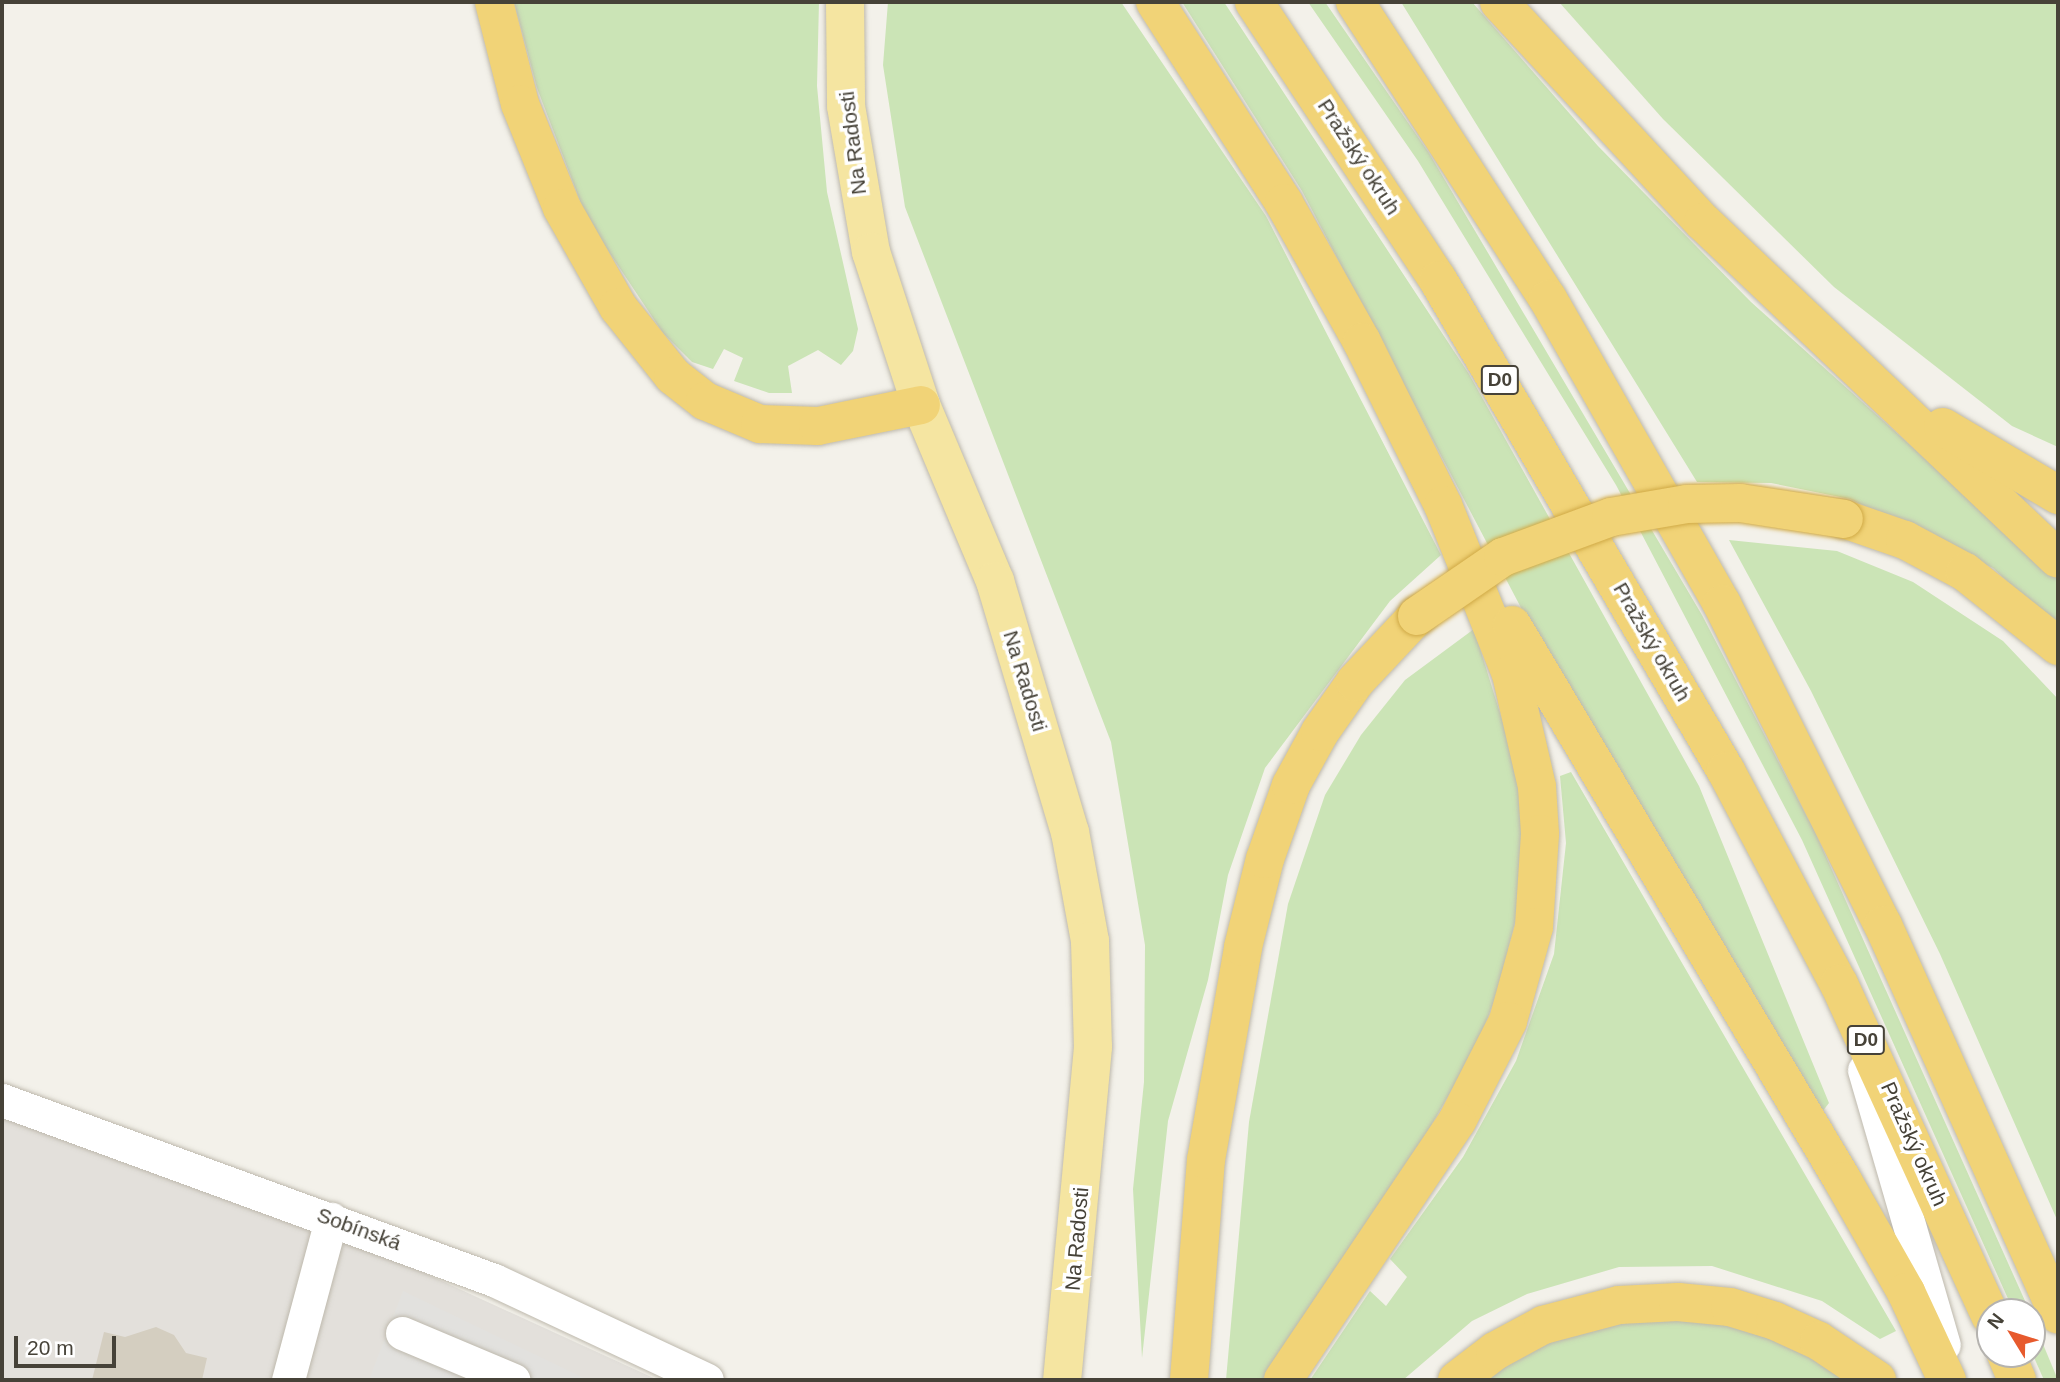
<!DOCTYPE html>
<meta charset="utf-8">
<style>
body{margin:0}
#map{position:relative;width:2060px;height:1382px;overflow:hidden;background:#f3f1ea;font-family:Arial,sans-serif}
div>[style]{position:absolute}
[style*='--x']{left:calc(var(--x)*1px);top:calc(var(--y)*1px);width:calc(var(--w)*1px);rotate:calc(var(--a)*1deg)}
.industrial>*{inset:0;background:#e3e0db}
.green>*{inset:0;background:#cbe4b6}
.parking>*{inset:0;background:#e2e1de}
.building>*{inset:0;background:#d4cec0}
.roads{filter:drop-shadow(0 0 2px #beb9ad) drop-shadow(0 0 2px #beb9ad)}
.minor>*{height:33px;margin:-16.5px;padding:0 16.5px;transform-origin:16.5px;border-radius:16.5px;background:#fff}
.major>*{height:38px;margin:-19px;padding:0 19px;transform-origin:19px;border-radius:19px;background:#f5e5a1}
.highway>*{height:38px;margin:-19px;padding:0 19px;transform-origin:19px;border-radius:19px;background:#f1d377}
.bridges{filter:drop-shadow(0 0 2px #d0aa47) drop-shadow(0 0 2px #d0aa47)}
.highway-bridge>*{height:38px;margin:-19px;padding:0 19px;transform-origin:19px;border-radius:19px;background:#f1d377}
span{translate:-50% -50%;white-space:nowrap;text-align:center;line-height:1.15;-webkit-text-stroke:7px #fff;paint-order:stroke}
.shield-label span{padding:2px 5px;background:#fff;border:2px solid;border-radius:5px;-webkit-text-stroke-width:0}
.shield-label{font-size:19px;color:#464238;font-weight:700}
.street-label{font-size:21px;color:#464238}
.frame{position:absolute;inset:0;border:4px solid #464238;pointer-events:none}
.north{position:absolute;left:1976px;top:1298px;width:70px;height:70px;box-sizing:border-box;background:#fff;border:2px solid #b5b3af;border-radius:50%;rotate:308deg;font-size:19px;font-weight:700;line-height:28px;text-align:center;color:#464238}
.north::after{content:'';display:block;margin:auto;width:24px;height:32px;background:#e75a2d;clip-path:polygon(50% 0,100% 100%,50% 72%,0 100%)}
.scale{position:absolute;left:14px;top:1336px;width:102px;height:32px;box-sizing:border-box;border:4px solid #464238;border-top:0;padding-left:9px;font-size:21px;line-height:24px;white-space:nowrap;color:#464238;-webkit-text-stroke:5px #fff;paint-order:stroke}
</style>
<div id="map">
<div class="industrial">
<i style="clip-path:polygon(2px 1113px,385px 1255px,658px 1380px,2px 1380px)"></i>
</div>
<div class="green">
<i style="clip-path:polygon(514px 2px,819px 2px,817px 86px,827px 192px,858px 329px,853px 351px,841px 365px,818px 350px,788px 366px,792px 393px,769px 393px,734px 381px,743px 358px,724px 349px,713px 369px,692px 362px,663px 333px,587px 219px,537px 88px)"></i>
<i style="clip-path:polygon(888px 2px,1121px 2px,1266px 216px,1441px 555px,1390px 601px,1265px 768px,1228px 875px,1208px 980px,1168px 1121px,1142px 1358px,1133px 1189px,1144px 1082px,1145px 945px,1111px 742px,905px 207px,883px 65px)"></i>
<i style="clip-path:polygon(1182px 2px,1224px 2px,1469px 374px,1699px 786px,1829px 1103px,1822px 1112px,1571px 703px,1302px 191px)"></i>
<i style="clip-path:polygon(1308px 2px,1325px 2px,1429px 153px,1702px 615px,1815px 832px,2030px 1312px,2014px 1312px,1802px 840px,1616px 485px,1418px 161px)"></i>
<i style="clip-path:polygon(1401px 2px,1472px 2px,1598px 146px,1751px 302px,2058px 578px,2058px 629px,1993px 568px,1850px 499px,1771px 483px,1697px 482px)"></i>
<i style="clip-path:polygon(1559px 2px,2058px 2px,2058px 447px,2012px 426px,1834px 287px,1663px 119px)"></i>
<i style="clip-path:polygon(1729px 540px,1837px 551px,1913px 582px,2003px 641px,2058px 699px,2058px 1222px,1940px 954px,1811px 691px)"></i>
<i style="clip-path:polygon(1474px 629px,1516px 765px,1524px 847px,1516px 918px,1498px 990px,1478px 1044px,1420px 1145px,1262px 1380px,1226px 1380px,1249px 1122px,1288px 904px,1325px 795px,1361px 735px,1405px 680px)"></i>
<i style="clip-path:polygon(1571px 772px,1896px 1331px,1880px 1339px,1822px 1301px,1712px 1266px,1619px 1267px,1527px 1294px,1472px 1321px,1403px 1380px,1310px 1380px,1370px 1291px,1386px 1306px,1407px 1277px,1390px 1259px,1463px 1157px,1516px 1061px,1554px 954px,1566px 843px,1560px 776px)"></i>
<i style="clip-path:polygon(1645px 1316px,1753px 1328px,1854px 1380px,1479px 1380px,1537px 1344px)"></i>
<i style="clip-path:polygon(2032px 1318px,2058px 1380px,2044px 1380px,2032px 1353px)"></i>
</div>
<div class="parking">
<i style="clip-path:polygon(403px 1291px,588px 1380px,369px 1380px)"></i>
</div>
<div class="building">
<i style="clip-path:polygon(156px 1327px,174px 1335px,186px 1353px,207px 1358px,202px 1380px,92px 1380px,104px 1332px,125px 1337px)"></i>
</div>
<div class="roads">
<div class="minor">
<i style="--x:1864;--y:1070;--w:286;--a:73.8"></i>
<i style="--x:2;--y:1100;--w:524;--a:20.1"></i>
<i style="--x:494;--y:1280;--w:235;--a:25.1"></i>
<i style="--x:402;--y:1333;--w:121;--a:22.8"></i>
<i style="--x:288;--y:1380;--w:167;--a:-75"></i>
</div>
<div class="major">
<i style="--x:845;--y:2;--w:104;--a:89.4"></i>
<i style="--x:846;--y:106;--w:148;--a:80.3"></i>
<i style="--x:871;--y:252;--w:161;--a:71.9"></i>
<i style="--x:921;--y:405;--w:191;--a:67.2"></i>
<i style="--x:995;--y:581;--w:262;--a:73.4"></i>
<i style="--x:1070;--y:832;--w:111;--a:79.6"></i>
<i style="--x:1090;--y:941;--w:106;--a:88.4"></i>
<i style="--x:1093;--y:1047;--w:334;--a:95.3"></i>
</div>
<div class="highway">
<i style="--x:494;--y:2;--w:105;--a:75.7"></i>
<i style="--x:520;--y:104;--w:112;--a:68"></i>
<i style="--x:562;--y:208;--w:114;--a:60.5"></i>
<i style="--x:618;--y:307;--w:88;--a:51.4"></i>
<i style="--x:673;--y:376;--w:41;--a:38"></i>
<i style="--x:705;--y:401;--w:60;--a:22.7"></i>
<i style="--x:760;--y:424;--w:58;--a:2"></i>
<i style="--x:818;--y:426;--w:105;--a:-11.5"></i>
<i style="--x:1155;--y:2;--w:239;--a:57.3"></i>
<i style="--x:1284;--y:203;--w:159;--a:60.7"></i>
<i style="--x:1362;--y:342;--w:182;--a:63.6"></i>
<i style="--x:1443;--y:505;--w:182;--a:68.1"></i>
<i style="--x:1511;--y:674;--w:116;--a:77"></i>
<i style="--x:1537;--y:787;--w:47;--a:86.3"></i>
<i style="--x:1540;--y:834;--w:93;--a:93.7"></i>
<i style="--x:1534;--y:927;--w:98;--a:105.5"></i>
<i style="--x:1508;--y:1021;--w:112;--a:117"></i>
<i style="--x:1457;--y:1121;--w:312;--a:123.9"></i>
<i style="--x:1254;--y:2;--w:333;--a:56.5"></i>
<i style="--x:1438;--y:280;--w:569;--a:59.61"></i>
<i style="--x:1726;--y:771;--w:241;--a:62.1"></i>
<i style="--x:1839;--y:984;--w:365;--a:65.5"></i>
<i style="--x:1355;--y:2;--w:354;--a:57"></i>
<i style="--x:1548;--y:299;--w:351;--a:60.3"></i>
<i style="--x:1722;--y:604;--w:359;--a:63.4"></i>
<i style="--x:1883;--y:925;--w:427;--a:65.8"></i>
<i style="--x:1499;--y:2;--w:300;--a:47.2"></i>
<i style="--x:1703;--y:222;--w:489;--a:43.5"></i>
<i style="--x:1943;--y:427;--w:134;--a:30.6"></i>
<i style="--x:1844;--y:519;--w:65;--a:19"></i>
<i style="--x:1905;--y:540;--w:68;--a:28.1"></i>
<i style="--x:1965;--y:572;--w:119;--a:38.5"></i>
<i style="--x:1512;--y:625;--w:647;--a:59.23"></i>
<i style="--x:1843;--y:1181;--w:128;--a:60.4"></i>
<i style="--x:1906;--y:1292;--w:97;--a:65"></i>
<i style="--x:2006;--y:1354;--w:28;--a:67"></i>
<i style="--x:1189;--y:1380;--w:221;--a:-85.6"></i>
<i style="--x:1206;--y:1160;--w:216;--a:-80.1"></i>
<i style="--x:1243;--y:947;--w:91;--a:-76"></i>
<i style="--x:1265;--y:859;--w:78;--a:-70.6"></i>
<i style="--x:1291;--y:785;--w:60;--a:-61.3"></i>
<i style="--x:1320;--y:732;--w:61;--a:-55"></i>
<i style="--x:1355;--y:682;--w:91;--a:-46.8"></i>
<i style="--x:1457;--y:1380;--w:48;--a:-37.3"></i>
<i style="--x:1495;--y:1351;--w:55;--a:-28.4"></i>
<i style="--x:1543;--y:1325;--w:79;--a:-14.7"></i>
<i style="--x:1619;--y:1305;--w:59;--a:-2.9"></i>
<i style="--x:1678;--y:1302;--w:52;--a:5.5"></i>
<i style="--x:1730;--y:1307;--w:47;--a:17.3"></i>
<i style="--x:1775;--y:1321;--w:48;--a:24.4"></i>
<i style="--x:1819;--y:1341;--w:70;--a:33.9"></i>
</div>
</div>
<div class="bridges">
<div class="highway-bridge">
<i style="--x:1417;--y:616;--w:104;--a:-34.5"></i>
<i style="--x:1503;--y:557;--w:115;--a:-20.3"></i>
<i style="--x:1611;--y:517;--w:77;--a:-9.7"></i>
<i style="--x:1687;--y:504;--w:53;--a:-1.1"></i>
<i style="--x:1740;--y:503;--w:105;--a:8.7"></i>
</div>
</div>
<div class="shield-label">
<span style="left:1500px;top:380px">D0</span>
<span style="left:1866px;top:1040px">D0</span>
</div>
<div class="street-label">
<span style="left:853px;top:143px;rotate:-97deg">Na Radosti</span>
<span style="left:1359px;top:157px;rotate:57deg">Pražský okruh</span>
<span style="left:1652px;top:642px;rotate:60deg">Pražský okruh</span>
<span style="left:1025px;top:681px;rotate:73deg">Na Radosti</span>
<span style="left:1914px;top:1144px;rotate:66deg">Pražský okruh</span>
<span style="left:359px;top:1229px;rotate:20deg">Sobínská</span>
<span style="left:1077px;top:1239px;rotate:-85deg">Na Radosti</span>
</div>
<div class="frame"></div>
<div class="north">N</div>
<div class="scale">20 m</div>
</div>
